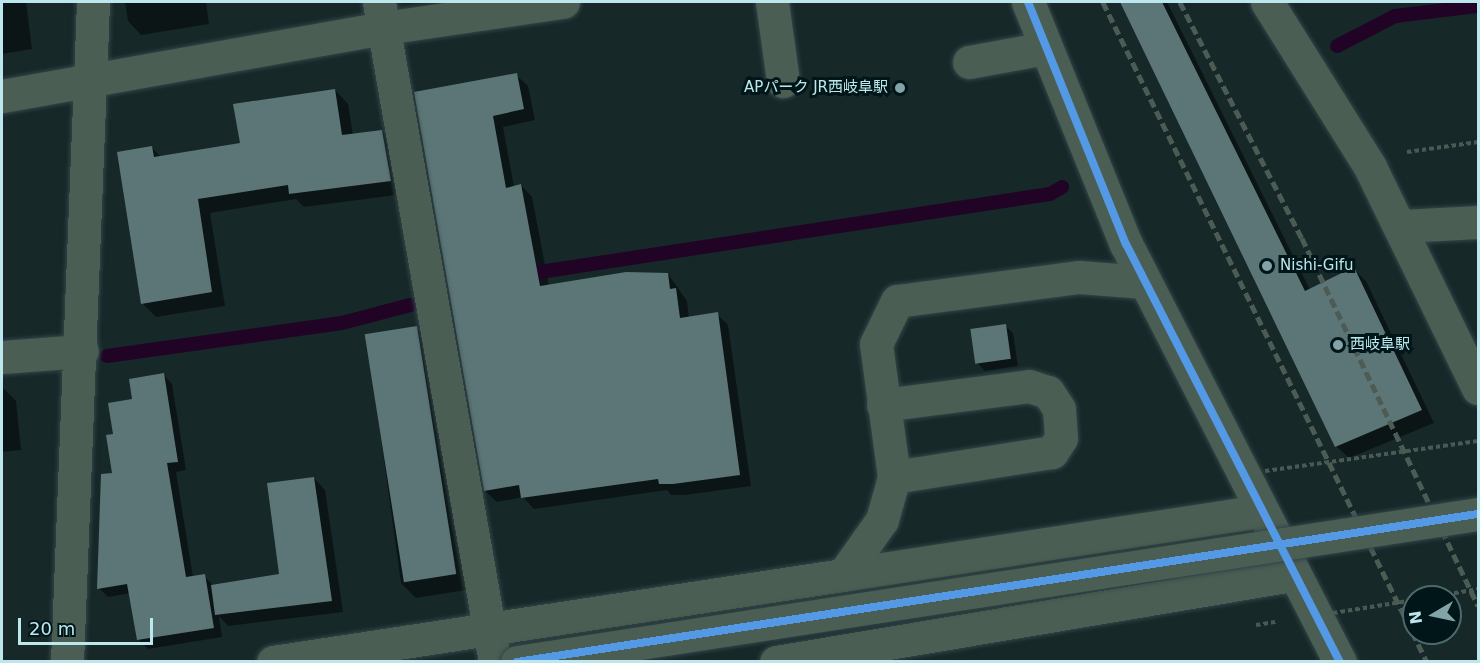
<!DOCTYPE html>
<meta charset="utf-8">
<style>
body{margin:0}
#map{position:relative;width:1480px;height:663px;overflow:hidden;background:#172829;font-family:"DejaVu Sans","Noto Sans JP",sans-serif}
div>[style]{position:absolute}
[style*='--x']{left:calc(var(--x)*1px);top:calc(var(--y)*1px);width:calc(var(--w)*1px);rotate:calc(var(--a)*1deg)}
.shadow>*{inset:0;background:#0007}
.stream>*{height:14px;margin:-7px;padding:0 7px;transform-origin:7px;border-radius:7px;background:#210425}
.building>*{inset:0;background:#5c7678;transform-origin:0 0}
.path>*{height:4px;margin-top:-2px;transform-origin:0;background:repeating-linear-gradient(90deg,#495953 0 4.5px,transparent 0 7.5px)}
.roads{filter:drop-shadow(0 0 2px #334547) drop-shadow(0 0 2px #334547)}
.minor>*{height:33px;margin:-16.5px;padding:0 16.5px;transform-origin:16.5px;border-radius:16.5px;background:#4b5e53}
.rail>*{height:4.5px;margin-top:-2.25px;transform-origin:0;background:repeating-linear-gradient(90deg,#4c5c54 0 9px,transparent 0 13.5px)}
.path-bridge>*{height:4px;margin-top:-2px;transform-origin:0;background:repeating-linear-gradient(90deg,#495953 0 4.5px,transparent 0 7.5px)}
.bridges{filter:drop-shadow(0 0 2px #334547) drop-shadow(0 0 2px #334547)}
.minor-bridge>*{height:33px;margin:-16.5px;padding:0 16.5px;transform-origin:16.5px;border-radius:16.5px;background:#4b5e53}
.cycleway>*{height:8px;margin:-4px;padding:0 4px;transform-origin:4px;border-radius:4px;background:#5399e6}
.dots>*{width:16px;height:16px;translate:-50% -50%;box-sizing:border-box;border:3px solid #001619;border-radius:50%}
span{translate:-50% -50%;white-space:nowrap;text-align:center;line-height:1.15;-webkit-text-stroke:6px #001619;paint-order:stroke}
.poi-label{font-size:15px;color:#bce7ec}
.right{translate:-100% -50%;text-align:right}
.left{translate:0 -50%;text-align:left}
.frame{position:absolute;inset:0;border:3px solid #bce7ec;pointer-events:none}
.north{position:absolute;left:1402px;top:585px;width:60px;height:60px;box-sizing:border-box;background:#001619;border:2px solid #4b6a6d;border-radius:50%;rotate:261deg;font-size:16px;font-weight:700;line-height:24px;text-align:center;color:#bce7ec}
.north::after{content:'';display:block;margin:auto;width:21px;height:27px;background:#82a4a8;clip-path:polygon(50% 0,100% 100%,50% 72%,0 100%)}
.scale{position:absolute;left:18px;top:618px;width:135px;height:27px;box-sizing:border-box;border:3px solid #bce7ec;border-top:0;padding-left:8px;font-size:18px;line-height:21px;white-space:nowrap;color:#bce7ec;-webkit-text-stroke:4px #001619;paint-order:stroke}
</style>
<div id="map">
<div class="shadow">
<i style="clip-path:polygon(2px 2px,26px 2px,32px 49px,2px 54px)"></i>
<i style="clip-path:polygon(125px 2px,206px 2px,209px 24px,141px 35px,128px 21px)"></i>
<i style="clip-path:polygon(1120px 2px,1167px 2px,1310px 290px,1354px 269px,1366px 281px,1434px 423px,1349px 458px,1336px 446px)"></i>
<i style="clip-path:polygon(516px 75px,528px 86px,535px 120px,503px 127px,514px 187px,521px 185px,532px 197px,549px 286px,668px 274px,687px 301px,689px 318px,717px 314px,728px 325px,751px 486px,685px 495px,671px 495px,667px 490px,534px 509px,523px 497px,497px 502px,485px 491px,416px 93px)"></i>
<i style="clip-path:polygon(335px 90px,348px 104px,353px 135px,382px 131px,396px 145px,404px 194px,304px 207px,296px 199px,210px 213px,225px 306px,156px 317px,142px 303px,152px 148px,161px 157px,242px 144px)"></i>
<i style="clip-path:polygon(1005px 326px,1013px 333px,1018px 366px,985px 371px,978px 364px)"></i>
<i style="clip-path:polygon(416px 328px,432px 343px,472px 589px,416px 598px,401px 583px,367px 337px)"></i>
<i style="clip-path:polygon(163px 374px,172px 384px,186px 470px,176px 472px,193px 577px,204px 576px,213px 585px,281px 575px,314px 478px,325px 490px,343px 612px,228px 626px,219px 616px,222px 637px,148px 649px,139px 640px,131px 593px,108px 597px,99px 588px,114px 474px,115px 435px,134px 400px)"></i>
<i style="clip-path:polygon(2px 387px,16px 401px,21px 450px,2px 452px)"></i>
</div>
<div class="stream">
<i style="--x:1337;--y:46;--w:65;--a:-27.3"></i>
<i style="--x:1395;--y:16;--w:84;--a:-6.9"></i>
<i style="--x:520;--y:275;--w:536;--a:-8.69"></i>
<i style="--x:1050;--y:194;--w:14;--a:-30"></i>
<i style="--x:107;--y:356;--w:237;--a:-8"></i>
<i style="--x:342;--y:323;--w:70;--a:-14.8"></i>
</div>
<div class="building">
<i style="clip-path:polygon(1120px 2px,1162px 2px,1305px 291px,1354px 267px,1422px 410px,1335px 447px)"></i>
<i style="clip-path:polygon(517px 73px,524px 109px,493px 116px,506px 188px,521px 184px,540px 286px,626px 272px,668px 273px,670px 289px,676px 288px,680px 318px,718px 312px,740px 475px,673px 484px,659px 484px,658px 479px,521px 498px,519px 485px,484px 491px,414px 92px)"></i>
<i style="clip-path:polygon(335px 89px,342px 135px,382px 130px,391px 181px,289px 194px,288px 185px,198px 199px,212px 292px,141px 304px,117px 152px,152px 146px,154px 157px,240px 143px,233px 104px)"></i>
<i style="left:1006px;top:324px;width:35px;height:36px;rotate:82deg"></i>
<i style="left:417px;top:326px;width:251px;height:53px;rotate:81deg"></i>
<i style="clip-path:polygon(164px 373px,178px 462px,167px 463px,186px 577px,205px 574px,214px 628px,137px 640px,127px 584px,97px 589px,101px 474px,112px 473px,106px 435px,113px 434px,108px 403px,132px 399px,129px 379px)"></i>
<i style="clip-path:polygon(314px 477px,332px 601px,215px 615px,211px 585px,279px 574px,267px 483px)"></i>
</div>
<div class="path">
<i style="--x:1407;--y:152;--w:72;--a:-8"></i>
<i style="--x:1256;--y:625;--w:20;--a:-9"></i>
</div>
<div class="roads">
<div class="minor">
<i style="--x:379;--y:2;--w:670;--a:80.03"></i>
<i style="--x:772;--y:2;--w:80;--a:82.1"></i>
<i style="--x:1028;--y:2;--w:261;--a:68"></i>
<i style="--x:1126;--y:244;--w:470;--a:62.9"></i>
<i style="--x:1267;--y:2;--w:195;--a:58"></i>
<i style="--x:1370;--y:167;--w:246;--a:64"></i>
<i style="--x:969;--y:62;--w:78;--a:-10.3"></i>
<i style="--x:2;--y:96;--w:388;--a:-10.1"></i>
<i style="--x:384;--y:28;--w:181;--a:-8.3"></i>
<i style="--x:1402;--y:226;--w:76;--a:-3"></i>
<i style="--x:2;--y:357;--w:80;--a:-4.3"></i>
<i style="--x:883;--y:405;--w:147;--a:-7.4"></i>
<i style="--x:1029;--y:386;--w:20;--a:18"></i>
<i style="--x:1048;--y:392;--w:20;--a:57"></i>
<i style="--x:1059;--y:409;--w:29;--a:86"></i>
<i style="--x:1061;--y:438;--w:17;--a:123"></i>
<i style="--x:1052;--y:452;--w:160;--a:171"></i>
<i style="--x:843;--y:575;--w:422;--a:-8.7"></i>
<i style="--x:67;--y:662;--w:661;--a:-87.74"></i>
<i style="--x:273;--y:662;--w:577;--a:-8.68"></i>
<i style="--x:843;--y:575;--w:67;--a:-54.7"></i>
<i style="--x:882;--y:520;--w:45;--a:-74.4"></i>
<i style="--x:894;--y:477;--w:134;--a:-97.7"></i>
<i style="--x:876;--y:344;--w:48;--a:-64"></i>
<i style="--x:897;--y:301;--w:184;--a:-7.5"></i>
<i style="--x:1079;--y:277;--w:65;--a:4.4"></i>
<i style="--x:776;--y:662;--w:523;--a:-9.57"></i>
</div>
</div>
<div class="rail">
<i style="--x:1103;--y:2;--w:735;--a:63.85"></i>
<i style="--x:1180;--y:2;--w:266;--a:62.7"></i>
<i style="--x:1302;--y:238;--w:408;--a:64.4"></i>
</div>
<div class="path-bridge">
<i style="--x:1265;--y:471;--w:215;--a:-8"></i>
<i style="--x:1432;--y:597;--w:47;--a:-9.9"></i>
<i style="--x:1333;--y:613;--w:82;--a:-9.1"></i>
</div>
<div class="bridges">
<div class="minor-bridge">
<i style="--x:517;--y:662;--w:972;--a:-8.76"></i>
</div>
</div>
<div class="cycleway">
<i style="--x:1028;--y:2;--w:261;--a:68"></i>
<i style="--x:1126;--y:244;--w:470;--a:62.9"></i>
<i style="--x:517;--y:662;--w:972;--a:-8.76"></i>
</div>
<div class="dots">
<i style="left:900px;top:88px;background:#82a4a8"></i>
<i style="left:1267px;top:266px;background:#82a4a8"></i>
<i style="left:1338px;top:345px;background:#82a4a8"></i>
</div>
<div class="poi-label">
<span class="right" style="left:888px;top:88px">APパーク JR西岐阜駅</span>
<span class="left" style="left:1280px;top:266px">Nishi-Gifu</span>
<span class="left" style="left:1350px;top:345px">西岐阜駅</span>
</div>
<div class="frame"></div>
<div class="north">N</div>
<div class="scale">20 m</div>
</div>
